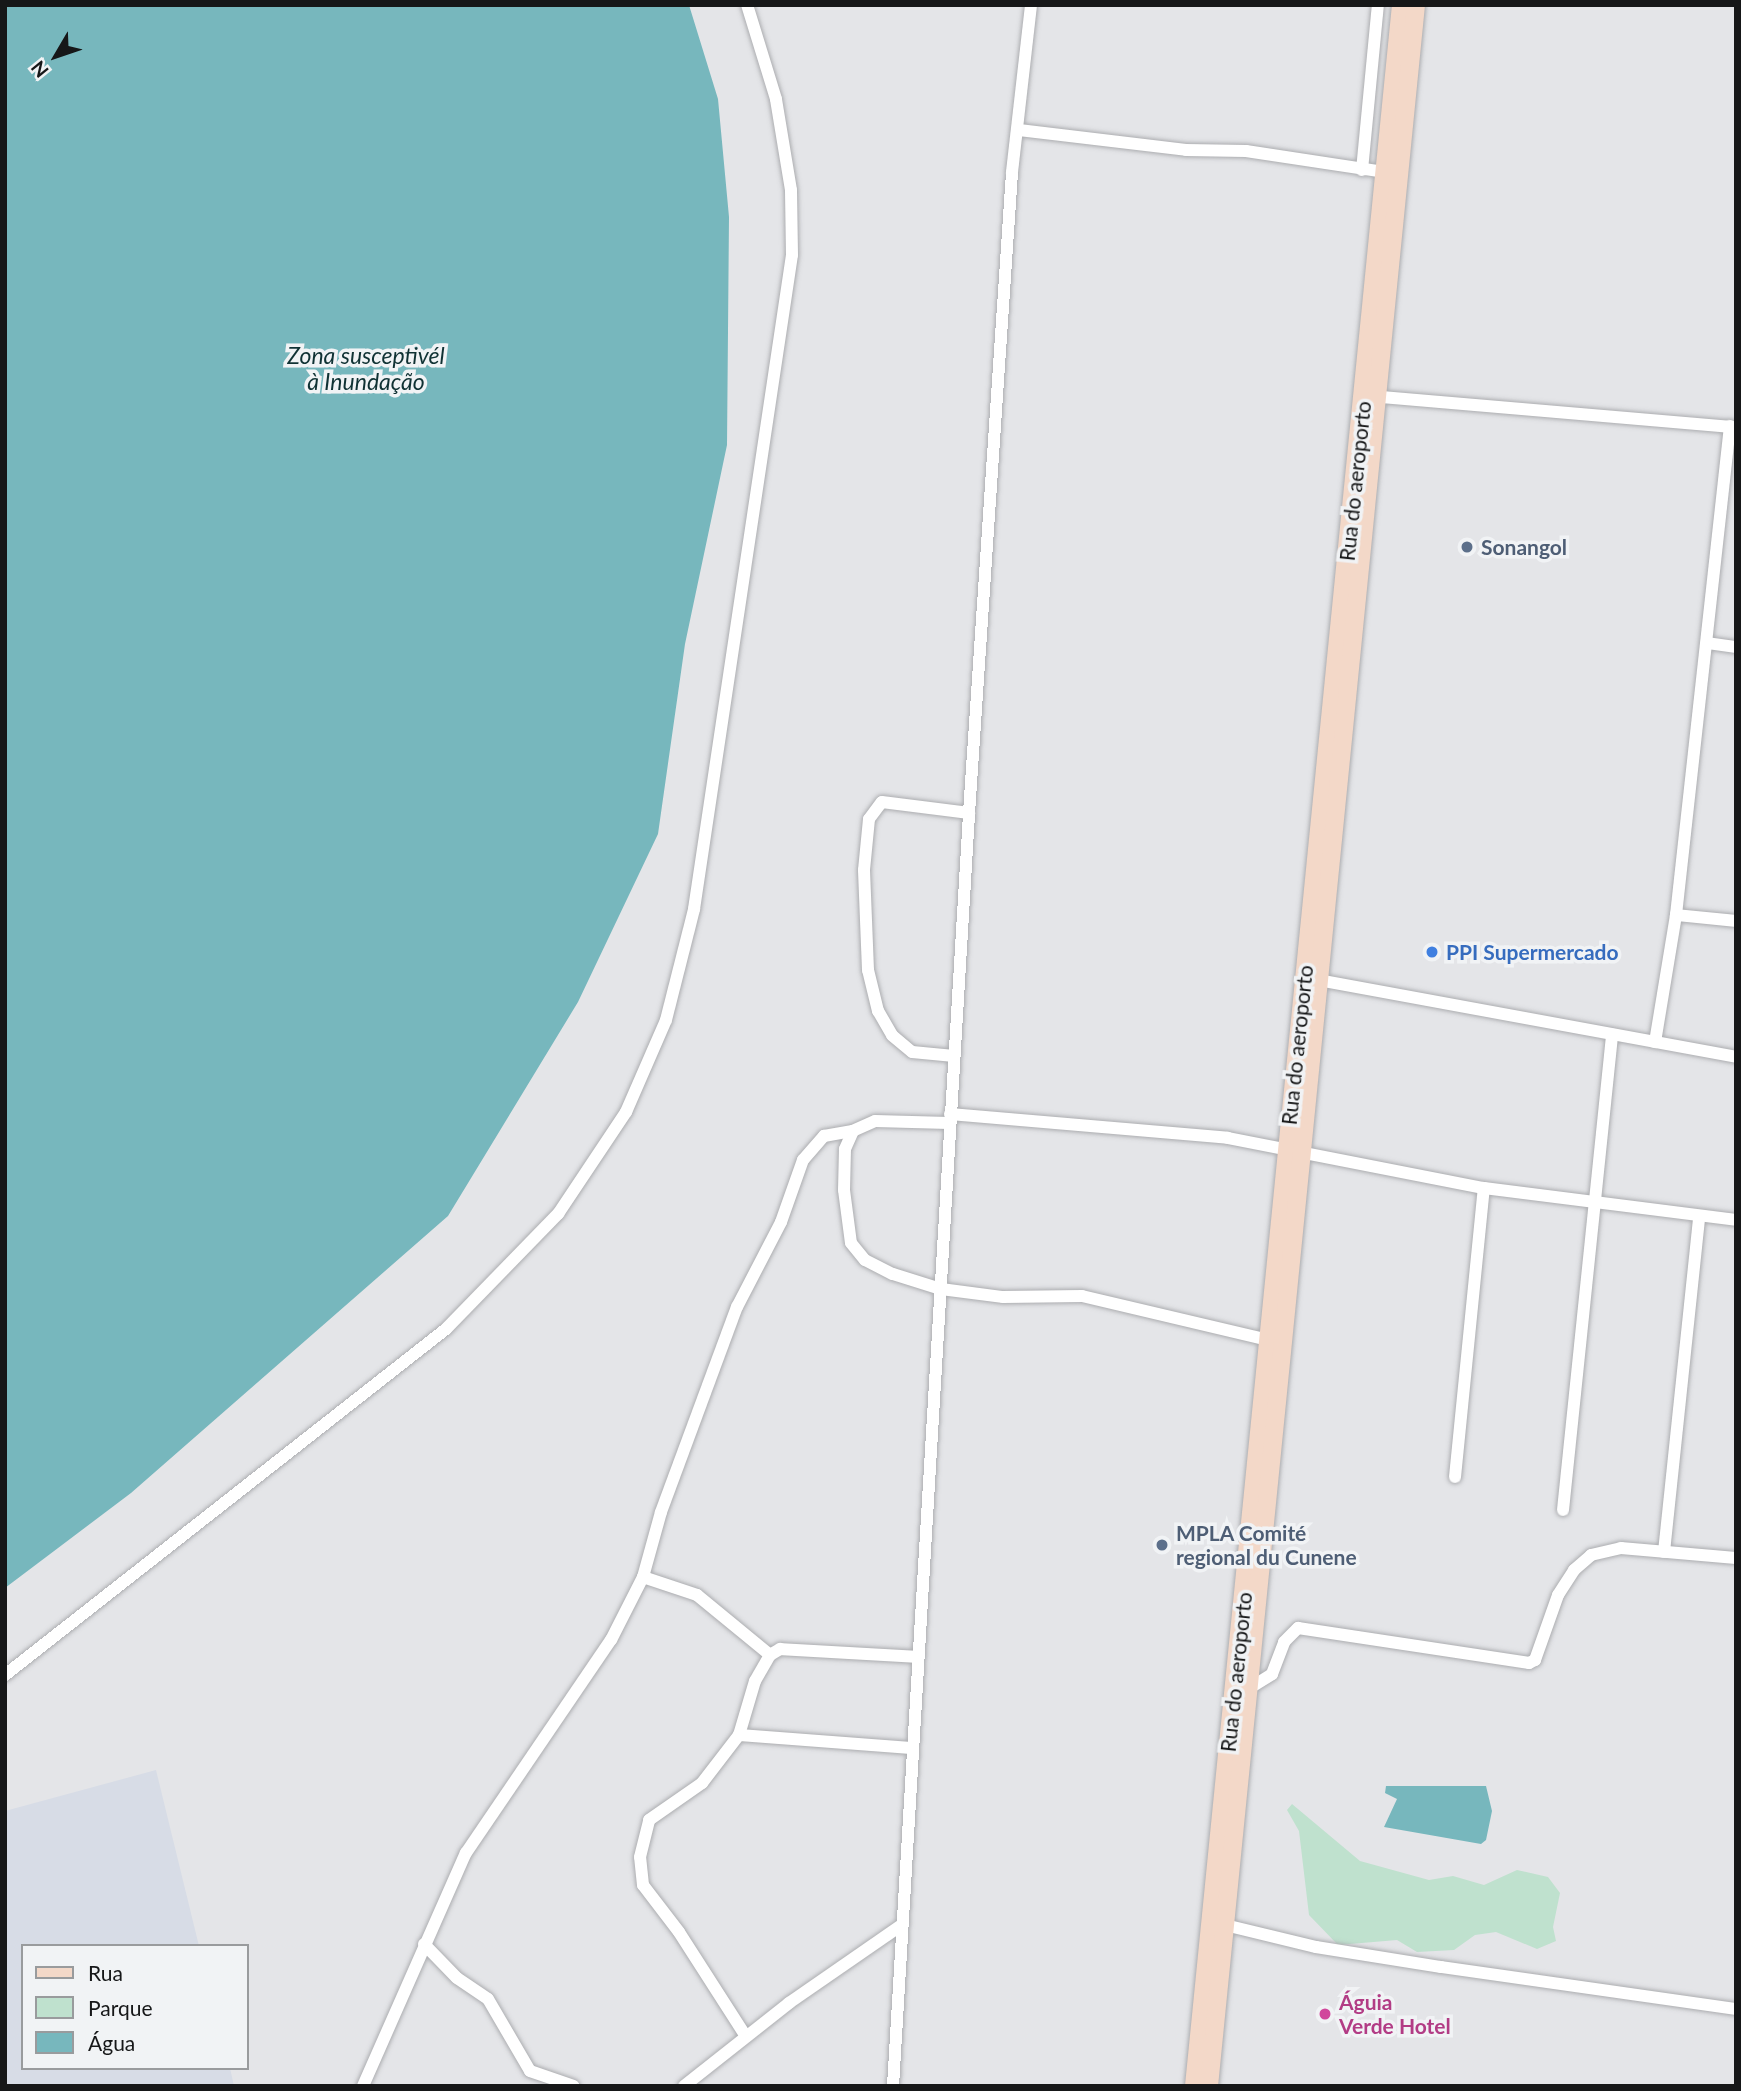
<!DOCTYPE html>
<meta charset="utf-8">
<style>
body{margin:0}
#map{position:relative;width:1741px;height:2091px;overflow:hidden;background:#e4e5e8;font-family:Lato,sans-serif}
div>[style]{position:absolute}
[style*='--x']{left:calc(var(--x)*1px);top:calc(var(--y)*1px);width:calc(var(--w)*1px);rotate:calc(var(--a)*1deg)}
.built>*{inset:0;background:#d7dce6}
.green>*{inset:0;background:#bfe1ce}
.water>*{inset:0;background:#77b7bd}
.roads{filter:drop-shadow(0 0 2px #acadb0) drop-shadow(0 0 2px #acadb0)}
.street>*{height:12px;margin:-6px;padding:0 6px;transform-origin:6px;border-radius:6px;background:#fff}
.secondary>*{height:18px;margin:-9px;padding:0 9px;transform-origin:9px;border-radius:9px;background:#f3d8c8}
.dots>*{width:19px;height:19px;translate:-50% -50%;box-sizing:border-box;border:4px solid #f1f3f5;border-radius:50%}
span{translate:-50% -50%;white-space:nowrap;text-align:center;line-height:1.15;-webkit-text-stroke:7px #f1f3f5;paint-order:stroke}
.street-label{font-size:21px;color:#161718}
.service-label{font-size:21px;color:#4e5e75;font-weight:700}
.left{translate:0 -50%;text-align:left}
.shop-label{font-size:21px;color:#366cbe;font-weight:700}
.hotel-label{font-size:21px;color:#b23c85;font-weight:700}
.water-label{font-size:23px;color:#103234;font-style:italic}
.frame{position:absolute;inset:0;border:7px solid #161718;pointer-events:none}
.legend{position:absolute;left:21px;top:1944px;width:228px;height:126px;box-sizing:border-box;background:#f1f3f5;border:2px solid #999b9d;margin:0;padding:9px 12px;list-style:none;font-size:21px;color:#161718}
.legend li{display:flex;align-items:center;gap:14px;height:35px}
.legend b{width:35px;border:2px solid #999b9d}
.north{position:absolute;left:21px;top:21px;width:70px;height:70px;-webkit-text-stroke:5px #f1f3f5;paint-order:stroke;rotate:231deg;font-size:19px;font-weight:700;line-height:28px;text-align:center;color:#161718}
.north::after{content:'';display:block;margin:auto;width:24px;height:32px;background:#161718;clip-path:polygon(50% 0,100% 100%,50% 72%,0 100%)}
</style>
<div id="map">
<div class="built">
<i style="clip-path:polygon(156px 1770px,199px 1946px,23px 1946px,23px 2068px,230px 2068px,234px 2086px,5px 2086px,5px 1811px)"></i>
</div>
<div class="green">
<i style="clip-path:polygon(1292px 1804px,1360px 1861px,1429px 1880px,1453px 1876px,1484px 1885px,1517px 1870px,1548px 1877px,1560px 1893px,1553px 1927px,1556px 1941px,1537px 1949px,1496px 1932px,1475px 1935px,1454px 1950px,1417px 1952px,1397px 1940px,1338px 1945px,1309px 1915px,1299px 1831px,1287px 1810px)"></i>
</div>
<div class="water">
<i style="clip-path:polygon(5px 5px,689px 5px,718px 99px,729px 217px,727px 445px,685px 644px,658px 834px,578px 1002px,448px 1216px,131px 1493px,5px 1588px)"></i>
<i style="clip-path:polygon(1386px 1786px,1486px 1786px,1492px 1811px,1486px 1840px,1481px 1844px,1384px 1827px,1397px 1799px,1385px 1793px)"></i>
</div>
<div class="roads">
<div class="street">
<i style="--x:1019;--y:130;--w:168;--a:6.8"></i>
<i style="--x:1186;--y:150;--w:60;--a:1"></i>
<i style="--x:1246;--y:151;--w:141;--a:8.6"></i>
<i style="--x:1362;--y:170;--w:166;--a:-84.5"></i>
<i style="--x:1370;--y:396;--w:366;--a:4.9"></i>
<i style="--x:1707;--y:643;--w:29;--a:8"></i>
<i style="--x:1676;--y:915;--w:60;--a:5.7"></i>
<i style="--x:1318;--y:980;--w:425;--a:10.4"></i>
<i style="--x:1655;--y:1042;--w:129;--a:-80.6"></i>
<i style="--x:1676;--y:915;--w:492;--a:-83.7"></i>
<i style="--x:954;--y:1056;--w:42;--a:-174.6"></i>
<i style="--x:912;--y:1052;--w:26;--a:-140"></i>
<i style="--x:892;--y:1035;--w:28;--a:-120"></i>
<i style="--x:878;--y:1011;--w:42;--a:-103.7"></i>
<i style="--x:868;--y:970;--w:100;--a:-92.3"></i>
<i style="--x:864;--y:870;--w:51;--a:-84.4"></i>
<i style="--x:869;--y:819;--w:21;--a:-53"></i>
<i style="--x:882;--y:802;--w:88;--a:7.2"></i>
<i style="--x:950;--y:1114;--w:279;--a:4.9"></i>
<i style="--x:1228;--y:1138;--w:261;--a:11.1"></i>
<i style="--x:1484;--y:1188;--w:254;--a:7.2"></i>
<i style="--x:949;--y:1123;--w:74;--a:-178.5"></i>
<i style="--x:875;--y:1121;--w:24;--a:156"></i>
<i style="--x:853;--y:1131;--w:20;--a:114"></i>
<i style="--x:845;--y:1149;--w:41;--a:91.4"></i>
<i style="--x:844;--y:1190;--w:53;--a:82.5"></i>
<i style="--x:851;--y:1243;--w:22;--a:51"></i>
<i style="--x:865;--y:1260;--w:31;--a:27"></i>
<i style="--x:893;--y:1274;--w:50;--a:17.4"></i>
<i style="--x:941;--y:1289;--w:63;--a:7.4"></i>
<i style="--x:1003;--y:1297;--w:79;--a:-0.7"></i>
<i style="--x:1082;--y:1296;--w:191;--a:13.3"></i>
<i style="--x:1455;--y:1477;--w:290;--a:-84.3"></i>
<i style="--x:1563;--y:1510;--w:478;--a:-84.1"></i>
<i style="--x:1664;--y:1552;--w:337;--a:-84"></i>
<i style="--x:643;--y:1577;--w:57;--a:18.4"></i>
<i style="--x:697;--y:1595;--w:94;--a:39.4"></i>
<i style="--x:5;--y:1675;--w:561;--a:-38.12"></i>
<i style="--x:446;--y:1329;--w:161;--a:-45.8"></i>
<i style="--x:558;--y:1214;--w:123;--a:-56.3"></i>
<i style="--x:626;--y:1112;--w:100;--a:-66.5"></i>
<i style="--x:666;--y:1020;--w:114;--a:-75.8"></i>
<i style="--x:694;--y:909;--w:661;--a:-81.48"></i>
<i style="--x:792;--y:255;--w:65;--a:-90.9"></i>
<i style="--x:791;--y:190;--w:92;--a:-99.4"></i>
<i style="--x:776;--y:99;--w:98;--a:-107.1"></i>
<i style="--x:1245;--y:1691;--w:32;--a:-32"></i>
<i style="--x:1272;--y:1674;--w:34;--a:-69"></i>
<i style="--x:1284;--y:1642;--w:20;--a:-45"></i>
<i style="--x:1298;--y:1628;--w:234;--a:8.6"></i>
<i style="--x:1529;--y:1663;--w:7;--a:-27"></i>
<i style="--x:1535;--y:1660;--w:69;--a:-70.5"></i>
<i style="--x:1558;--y:1595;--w:30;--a:-57"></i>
<i style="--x:1574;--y:1570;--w:23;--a:-41"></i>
<i style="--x:1591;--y:1555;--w:31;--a:-13"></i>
<i style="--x:1621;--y:1548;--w:115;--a:5"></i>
<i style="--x:739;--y:1735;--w:56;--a:-73.5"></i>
<i style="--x:755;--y:1681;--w:30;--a:-60"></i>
<i style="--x:770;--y:1655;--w:12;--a:-31"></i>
<i style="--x:780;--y:1649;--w:138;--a:3.3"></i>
<i style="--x:1225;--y:1925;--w:94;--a:13.6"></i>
<i style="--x:1316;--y:1947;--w:127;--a:9.1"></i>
<i style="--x:1441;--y:1967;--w:298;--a:8.1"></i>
<i style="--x:424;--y:1944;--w:47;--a:45.9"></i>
<i style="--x:457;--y:1978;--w:37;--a:34"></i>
<i style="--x:488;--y:1999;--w:83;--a:59.7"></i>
<i style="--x:530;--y:2071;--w:46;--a:18.8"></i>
<i style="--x:745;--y:2035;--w:122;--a:-122.7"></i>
<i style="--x:679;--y:1932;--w:59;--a:-127.5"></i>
<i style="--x:643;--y:1885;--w:28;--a:-96"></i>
<i style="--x:640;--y:1857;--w:38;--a:-76"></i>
<i style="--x:649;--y:1820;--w:65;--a:-34.9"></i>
<i style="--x:702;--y:1783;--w:61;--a:-52.4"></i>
<i style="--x:739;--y:1735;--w:173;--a:4.3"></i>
<i style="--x:363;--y:2086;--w:255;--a:-66.2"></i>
<i style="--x:466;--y:1853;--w:258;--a:-55.8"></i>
<i style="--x:611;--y:1640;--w:71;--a:-63.1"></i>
<i style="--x:643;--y:1577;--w:67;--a:-74.5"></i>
<i style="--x:661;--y:1512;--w:219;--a:-69.7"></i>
<i style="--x:737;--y:1307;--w:96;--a:-62.6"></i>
<i style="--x:781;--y:1222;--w:66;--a:-70.5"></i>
<i style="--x:803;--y:1160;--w:32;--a:-49"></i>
<i style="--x:824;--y:1136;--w:29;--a:-10"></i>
<i style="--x:684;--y:2086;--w:134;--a:-38.3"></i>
<i style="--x:789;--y:2003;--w:135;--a:-34.7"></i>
<i style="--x:893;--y:2086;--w:1275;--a:-86.58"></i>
<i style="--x:969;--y:813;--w:642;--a:-86.16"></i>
<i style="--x:1012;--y:172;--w:168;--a:-83.5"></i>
</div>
<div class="secondary">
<i style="--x:1194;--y:2086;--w:2091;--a:-84.32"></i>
<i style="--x:1209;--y:2086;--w:2091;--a:-84.32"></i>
</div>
</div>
<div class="dots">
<i style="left:1467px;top:547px;background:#5c6f8a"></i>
<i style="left:1432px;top:952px;background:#3f7fe0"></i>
<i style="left:1162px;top:1545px;background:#5c6f8a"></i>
<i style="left:1325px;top:2014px;background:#d1479c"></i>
</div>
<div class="street-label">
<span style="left:1355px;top:481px;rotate:-84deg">Rua do aeroporto</span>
<span style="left:1297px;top:1045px;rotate:-84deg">Rua do aeroporto</span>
<span style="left:1236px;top:1672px;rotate:-84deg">Rua do aeroporto</span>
</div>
<div class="service-label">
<span class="left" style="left:1481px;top:547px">Sonangol</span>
<span class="left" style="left:1176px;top:1545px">MPLA Comité<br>regional du Cunene</span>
</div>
<div class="shop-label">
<span class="left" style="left:1446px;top:952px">PPI Supermercado</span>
</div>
<div class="hotel-label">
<span class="left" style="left:1339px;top:2014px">Águia<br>Verde Hotel</span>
</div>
<div class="water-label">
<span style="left:366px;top:368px">Zona susceptivél<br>à Inundação</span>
</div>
<div class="frame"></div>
<ul class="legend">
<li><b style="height:9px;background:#f3d8c8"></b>Rua</li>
<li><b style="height:19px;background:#bfe1ce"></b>Parque</li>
<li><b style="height:19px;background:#77b7bd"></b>Água</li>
</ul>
<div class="north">N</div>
</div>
